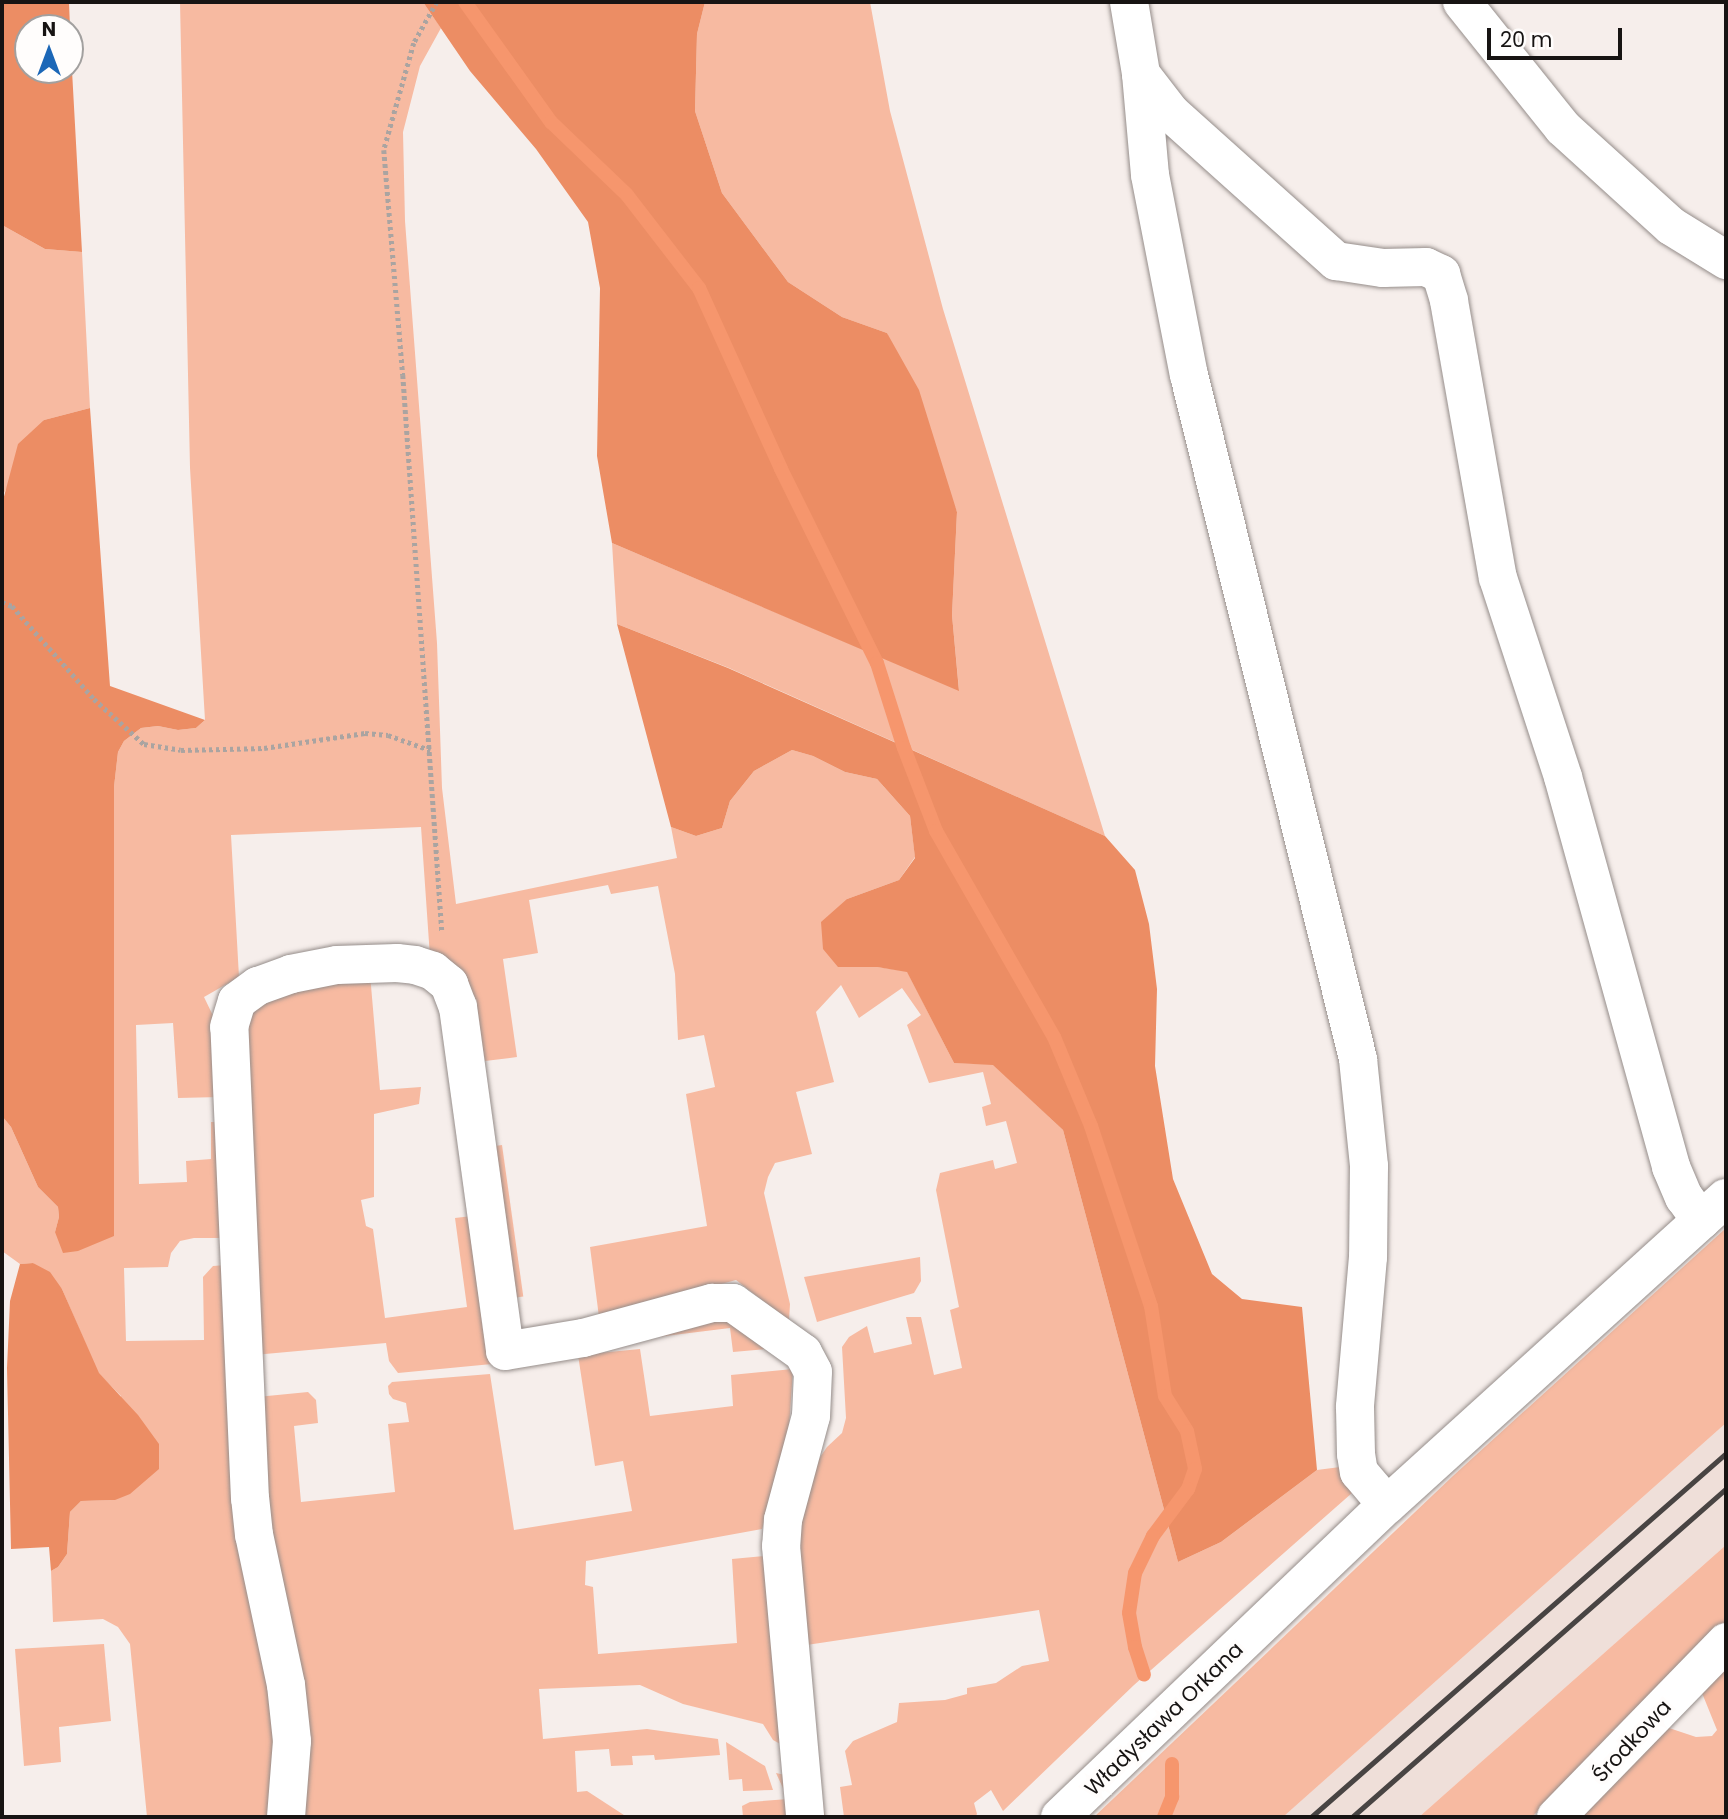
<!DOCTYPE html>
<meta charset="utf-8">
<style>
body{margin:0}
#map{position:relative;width:1728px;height:1819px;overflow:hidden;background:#f6eeeb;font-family:Poppins,sans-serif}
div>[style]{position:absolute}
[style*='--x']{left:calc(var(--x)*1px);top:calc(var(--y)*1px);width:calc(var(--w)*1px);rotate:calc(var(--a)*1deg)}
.built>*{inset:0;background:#efdfd9}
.green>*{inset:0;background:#f7baa1;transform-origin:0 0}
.forest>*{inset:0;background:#ec8d64}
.stream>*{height:14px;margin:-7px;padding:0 7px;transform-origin:7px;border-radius:7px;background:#f6966d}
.path>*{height:4.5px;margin-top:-2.25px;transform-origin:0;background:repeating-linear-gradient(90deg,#aaa4a1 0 3.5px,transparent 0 7px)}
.roads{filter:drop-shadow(0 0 2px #958d8a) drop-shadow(0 0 2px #958d8a)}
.minor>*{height:38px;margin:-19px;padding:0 19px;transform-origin:19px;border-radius:19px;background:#fff}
.rail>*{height:5px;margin:-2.5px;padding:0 2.5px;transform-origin:2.5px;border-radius:2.5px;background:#484443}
span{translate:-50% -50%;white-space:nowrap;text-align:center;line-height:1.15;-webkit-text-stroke:7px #fffdfc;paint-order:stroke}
.street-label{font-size:21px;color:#171413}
.frame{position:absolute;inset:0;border:4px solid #171413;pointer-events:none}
.north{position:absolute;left:14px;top:14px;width:70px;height:70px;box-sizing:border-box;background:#fffdfc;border:2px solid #a2a09f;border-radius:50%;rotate:0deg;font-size:19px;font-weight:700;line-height:28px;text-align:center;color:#171413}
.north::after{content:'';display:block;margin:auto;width:24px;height:32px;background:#1c67b7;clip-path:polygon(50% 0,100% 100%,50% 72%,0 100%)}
.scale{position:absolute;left:1487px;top:28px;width:135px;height:32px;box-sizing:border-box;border:4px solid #171413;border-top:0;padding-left:9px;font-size:21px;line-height:24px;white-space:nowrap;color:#171413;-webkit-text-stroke:5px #fffdfc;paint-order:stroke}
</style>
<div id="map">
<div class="built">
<i style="clip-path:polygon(1726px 1423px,1726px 1545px,1419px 1817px,1283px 1817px)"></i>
</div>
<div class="green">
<i style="clip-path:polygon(180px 2px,423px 2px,441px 28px,420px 66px,403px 132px,405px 221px,437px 643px,442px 788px,456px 904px,677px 858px,671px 827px,696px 836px,722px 828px,730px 801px,754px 771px,792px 750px,813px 756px,845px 772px,877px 779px,910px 816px,915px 857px,899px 880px,847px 899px,838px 967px,877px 967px,907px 971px,954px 1063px,993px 1064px,1063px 1130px,1178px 1562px,1221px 1542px,1317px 1470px,1340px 1467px,1352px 1493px,1134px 1685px,1003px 1811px,991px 1790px,974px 1803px,977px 1814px,975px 1817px,844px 1817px,840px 1787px,852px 1785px,845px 1751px,853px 1741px,897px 1722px,899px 1703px,945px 1700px,967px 1694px,967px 1688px,996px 1683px,1022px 1666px,1049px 1661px,1039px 1610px,800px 1646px,825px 1817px,814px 1817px,791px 1547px,812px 1469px,827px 1447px,842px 1433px,846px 1418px,842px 1347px,849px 1337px,867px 1326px,874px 1353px,912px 1344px,906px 1317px,921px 1317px,934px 1375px,962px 1368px,950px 1310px,959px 1307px,936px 1190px,940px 1173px,993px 1160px,995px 1169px,1017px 1163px,1006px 1121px,986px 1126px,982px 1107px,991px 1104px,983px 1072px,929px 1083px,907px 1025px,921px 1015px,902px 988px,859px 1018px,841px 985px,816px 1012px,834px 1082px,796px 1092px,812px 1154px,775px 1163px,768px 1177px,764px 1193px,790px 1304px,789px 1321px,736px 1280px,599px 1317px,590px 1247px,707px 1226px,686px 1094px,715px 1087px,704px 1035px,678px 1040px,675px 974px,658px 886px,611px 894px,608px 885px,529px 900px,538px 953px,503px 959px,517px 1057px,485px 1061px,430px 957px,421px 827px,231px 835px,239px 977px,204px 997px,217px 1024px,220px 1097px,178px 1098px,173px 1023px,136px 1025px,139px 1184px,187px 1182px,186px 1161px,211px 1159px,211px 1122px,221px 1122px,226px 1238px,194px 1238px,180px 1241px,171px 1253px,168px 1267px,124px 1268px,126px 1341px,204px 1340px,203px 1277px,213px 1266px,226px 1265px,274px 1669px,278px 1817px,147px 1817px,130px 1644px,118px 1627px,103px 1619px,53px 1622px,51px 1571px,58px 1567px,67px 1554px,70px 1512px,81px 1501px,115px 1500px,121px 1396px,98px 1373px,62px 1289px,33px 1263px,20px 1264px,2px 1251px,2px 1116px,11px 1127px,38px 1187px,58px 1207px,59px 1217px,55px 1232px,114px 1236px,114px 787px,118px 752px,124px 741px,141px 728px,158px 726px,178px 730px,196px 728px,205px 720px,190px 468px)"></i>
<i style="clip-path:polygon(705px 2px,870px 2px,890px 111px,943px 309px,1105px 836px,729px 668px,617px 624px,612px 543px,959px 690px,952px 615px,957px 512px,887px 333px,842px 317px,788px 282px,722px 193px,695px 111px,697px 34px)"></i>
<i style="clip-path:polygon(2px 225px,45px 249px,82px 252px,90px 408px,44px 420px,4px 493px,2px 504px)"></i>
<i style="clip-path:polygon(370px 974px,380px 1090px,421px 1087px,419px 1104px,374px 1114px,374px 1197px,361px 1200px,366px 1226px,373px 1229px,385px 1318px,467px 1307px,455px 1218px,472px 1216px,492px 1364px,398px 1373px,389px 1361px,386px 1343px,254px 1355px,241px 1047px,248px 1011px,261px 1001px)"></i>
<i style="left:502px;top:1145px;width:153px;height:14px;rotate:82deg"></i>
<i style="clip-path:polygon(1726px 1228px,1726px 1423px,1283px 1817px,1094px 1817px,1454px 1475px)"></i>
<i style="clip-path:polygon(920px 1257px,921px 1281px,914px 1293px,817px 1322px,804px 1277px)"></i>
<i style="clip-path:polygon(733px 1315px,777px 1348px,733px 1352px,730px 1328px,641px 1339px)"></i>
<i style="clip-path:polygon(640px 1349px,650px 1416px,733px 1406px,731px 1375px,793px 1369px,788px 1443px,762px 1529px,586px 1561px,585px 1585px,593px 1587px,598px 1654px,737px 1643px,732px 1559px,764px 1556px,782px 1745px,773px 1740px,763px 1724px,683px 1704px,640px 1685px,539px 1689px,543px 1739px,647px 1729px,718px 1739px,720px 1755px,655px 1760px,654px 1755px,632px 1756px,633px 1765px,611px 1766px,609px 1749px,575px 1751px,577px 1792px,587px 1791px,627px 1817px,294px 1817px,262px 1544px,257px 1397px,308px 1392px,316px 1400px,318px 1423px,294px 1426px,301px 1502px,395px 1492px,388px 1424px,409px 1422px,406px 1403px,393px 1399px,389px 1394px,388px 1386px,392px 1382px,490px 1374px,514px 1530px,632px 1511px,623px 1461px,595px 1466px,578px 1355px)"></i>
<i style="clip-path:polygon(1726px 1545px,1726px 1622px,1532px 1817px,1419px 1817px)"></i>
<i style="clip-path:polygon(104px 1644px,111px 1721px,59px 1727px,61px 1762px,24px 1766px,15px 1649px)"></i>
<i style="clip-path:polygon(1726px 1665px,1726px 1817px,1582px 1817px,1669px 1728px,1696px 1737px,1712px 1736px,1717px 1730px,1702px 1693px)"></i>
<i style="clip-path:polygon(726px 1742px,765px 1766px,773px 1790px,743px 1791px,742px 1779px,729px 1780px)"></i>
<i style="clip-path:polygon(776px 1773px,785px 1775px,796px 1817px,743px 1817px,742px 1806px,750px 1802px,788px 1799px)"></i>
</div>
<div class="forest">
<i style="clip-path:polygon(2px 2px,69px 2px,70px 28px,28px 28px,28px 70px,70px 70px,70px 34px,82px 252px,45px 249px,2px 225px)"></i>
<i style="clip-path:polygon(423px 2px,705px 2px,697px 34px,695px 111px,722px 193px,788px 282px,842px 317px,887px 333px,919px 390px,957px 512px,952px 615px,959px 691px,612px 543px,597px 456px,600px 288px,588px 222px,536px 149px,470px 71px)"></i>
<i style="clip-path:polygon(90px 408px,110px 686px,205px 720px,196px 728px,178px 730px,158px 726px,141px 728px,124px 741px,118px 752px,114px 787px,114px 1236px,78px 1251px,63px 1253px,55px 1232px,59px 1217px,58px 1207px,38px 1187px,11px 1127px,2px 1116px,2px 504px,18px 444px,44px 420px)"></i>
<i style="clip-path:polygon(617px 624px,728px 668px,1105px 836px,1135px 870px,1149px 924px,1157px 989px,1155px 1066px,1173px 1179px,1212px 1274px,1242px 1299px,1302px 1307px,1317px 1470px,1221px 1542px,1178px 1562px,1063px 1130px,993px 1065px,954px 1063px,907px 972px,877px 967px,838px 967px,823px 949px,821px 922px,847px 899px,899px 880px,915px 858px,910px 816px,877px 779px,845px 772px,813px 756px,792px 750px,754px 771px,730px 801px,722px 828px,696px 836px,671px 827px)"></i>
<i style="clip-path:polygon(33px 1263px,50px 1272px,62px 1289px,99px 1373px,138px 1415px,159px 1444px,159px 1469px,130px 1494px,115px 1500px,81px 1501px,70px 1512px,67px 1554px,58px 1567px,51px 1571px,49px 1547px,11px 1549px,7px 1368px,10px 1301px,20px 1264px)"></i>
</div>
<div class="stream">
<i style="--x:465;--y:2;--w:148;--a:54.4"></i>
<i style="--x:551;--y:122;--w:105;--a:43.8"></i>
<i style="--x:627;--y:195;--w:118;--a:52.3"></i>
<i style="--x:699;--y:288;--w:199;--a:65.6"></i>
<i style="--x:781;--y:469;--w:216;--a:63.7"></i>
<i style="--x:877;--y:663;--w:89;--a:72.4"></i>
<i style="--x:904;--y:748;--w:89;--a:68.9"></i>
<i style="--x:936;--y:831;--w:237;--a:60.2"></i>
<i style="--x:1054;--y:1037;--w:96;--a:67.4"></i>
<i style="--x:1091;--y:1126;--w:190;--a:71.6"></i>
<i style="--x:1151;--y:1306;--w:91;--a:81.2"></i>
<i style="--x:1165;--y:1396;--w:41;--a:57.8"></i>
<i style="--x:1187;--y:1431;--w:39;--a:78"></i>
<i style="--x:1195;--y:1469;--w:21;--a:109"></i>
<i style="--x:1188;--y:1489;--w:59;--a:126.7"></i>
<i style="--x:1153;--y:1536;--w:41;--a:115.9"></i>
<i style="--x:1135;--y:1573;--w:40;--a:98.5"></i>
<i style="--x:1129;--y:1613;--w:35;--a:80"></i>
<i style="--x:1135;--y:1647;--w:29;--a:72"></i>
<i style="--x:1164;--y:1817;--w:22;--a:-68"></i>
<i style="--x:1172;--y:1797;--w:33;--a:-90"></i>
</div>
<div class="path">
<i style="--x:437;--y:2;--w:47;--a:119.3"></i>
<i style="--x:414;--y:43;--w:111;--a:105.7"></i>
<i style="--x:384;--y:150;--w:226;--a:85.2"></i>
<i style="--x:403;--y:375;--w:557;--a:85.99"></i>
<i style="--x:2;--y:602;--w:11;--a:22"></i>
<i style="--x:12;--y:606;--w:124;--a:48.6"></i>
<i style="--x:94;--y:699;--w:67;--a:42"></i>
<i style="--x:144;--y:744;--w:37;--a:9"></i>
<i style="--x:181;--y:750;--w:83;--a:-1.4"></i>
<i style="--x:264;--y:748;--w:102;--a:-8.4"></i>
<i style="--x:365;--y:733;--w:23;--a:5"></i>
<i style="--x:388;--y:735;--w:45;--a:19.7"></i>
</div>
<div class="roads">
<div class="minor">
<i style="--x:1129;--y:2;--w:73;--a:80.5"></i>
<i style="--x:1141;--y:74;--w:101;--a:84.9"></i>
<i style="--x:1150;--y:175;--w:204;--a:79"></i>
<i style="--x:1189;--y:375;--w:705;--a:76.12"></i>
<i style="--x:1358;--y:1059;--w:108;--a:84.1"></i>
<i style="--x:1369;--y:1166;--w:91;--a:90.6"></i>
<i style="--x:1368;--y:1257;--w:151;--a:95"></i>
<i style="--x:1355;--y:1407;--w:47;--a:88.8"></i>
<i style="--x:1356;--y:1454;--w:18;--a:81"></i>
<i style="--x:1359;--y:1472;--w:43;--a:49.7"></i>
<i style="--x:1462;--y:2;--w:161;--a:51.3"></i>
<i style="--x:1563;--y:128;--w:146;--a:42.2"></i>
<i style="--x:1671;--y:226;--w:65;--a:31.7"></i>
<i style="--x:1141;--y:74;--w:49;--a:52.4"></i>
<i style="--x:1171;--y:113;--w:222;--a:41.9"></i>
<i style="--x:1336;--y:261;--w:48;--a:8.5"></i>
<i style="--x:1383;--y:268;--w:43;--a:-1.3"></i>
<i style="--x:1426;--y:267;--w:17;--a:25"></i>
<i style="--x:1441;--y:274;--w:28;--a:73"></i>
<i style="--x:1449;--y:301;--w:281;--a:80"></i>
<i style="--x:1498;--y:578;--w:209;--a:71.9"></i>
<i style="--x:1563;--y:777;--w:405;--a:74.5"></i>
<i style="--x:1671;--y:1167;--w:33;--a:67"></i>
<i style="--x:1684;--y:1197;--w:29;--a:54"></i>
<i style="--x:286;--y:1817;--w:76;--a:-85.5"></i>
<i style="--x:292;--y:1741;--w:56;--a:-96.1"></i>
<i style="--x:286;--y:1685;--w:153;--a:-102"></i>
<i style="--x:254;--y:1535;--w:36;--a:-96"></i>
<i style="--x:250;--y:1499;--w:472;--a:-92.5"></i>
<i style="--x:229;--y:1027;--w:27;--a:-73"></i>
<i style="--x:237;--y:1001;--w:26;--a:-36"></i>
<i style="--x:258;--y:986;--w:35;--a:-20"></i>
<i style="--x:291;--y:974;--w:47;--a:-11.1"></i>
<i style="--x:337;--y:965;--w:60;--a:-1.9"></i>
<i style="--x:397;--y:963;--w:18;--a:6"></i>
<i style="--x:415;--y:965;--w:19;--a:18"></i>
<i style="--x:433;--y:971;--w:21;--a:39"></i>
<i style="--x:449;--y:984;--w:25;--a:69"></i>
<i style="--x:458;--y:1007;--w:347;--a:82.2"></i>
<i style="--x:505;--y:1351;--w:79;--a:-9.5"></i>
<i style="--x:583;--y:1338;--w:134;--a:-15.2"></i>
<i style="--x:712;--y:1303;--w:21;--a:0"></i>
<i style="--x:733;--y:1303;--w:86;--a:35.5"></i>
<i style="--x:803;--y:1353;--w:21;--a:62"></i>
<i style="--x:813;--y:1372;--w:44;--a:92.6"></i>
<i style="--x:811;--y:1416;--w:108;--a:105.1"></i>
<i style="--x:783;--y:1520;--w:26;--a:94"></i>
<i style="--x:781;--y:1546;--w:272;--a:84.9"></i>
<i style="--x:1060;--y:1817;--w:452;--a:-43.7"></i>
<i style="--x:1387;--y:1505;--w:457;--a:-42.2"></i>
<i style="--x:1556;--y:1817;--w:244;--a:-45.8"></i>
</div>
</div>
<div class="rail">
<i style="--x:1311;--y:1817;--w:552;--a:-41.25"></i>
<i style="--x:1352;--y:1817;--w:498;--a:-41.3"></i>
</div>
<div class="street-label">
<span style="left:1164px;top:1719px;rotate:-44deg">Władysława Orkana</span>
<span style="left:1632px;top:1741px;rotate:-47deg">Środkowa</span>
</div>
<div class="frame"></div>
<div class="north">N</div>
<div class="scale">20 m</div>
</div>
